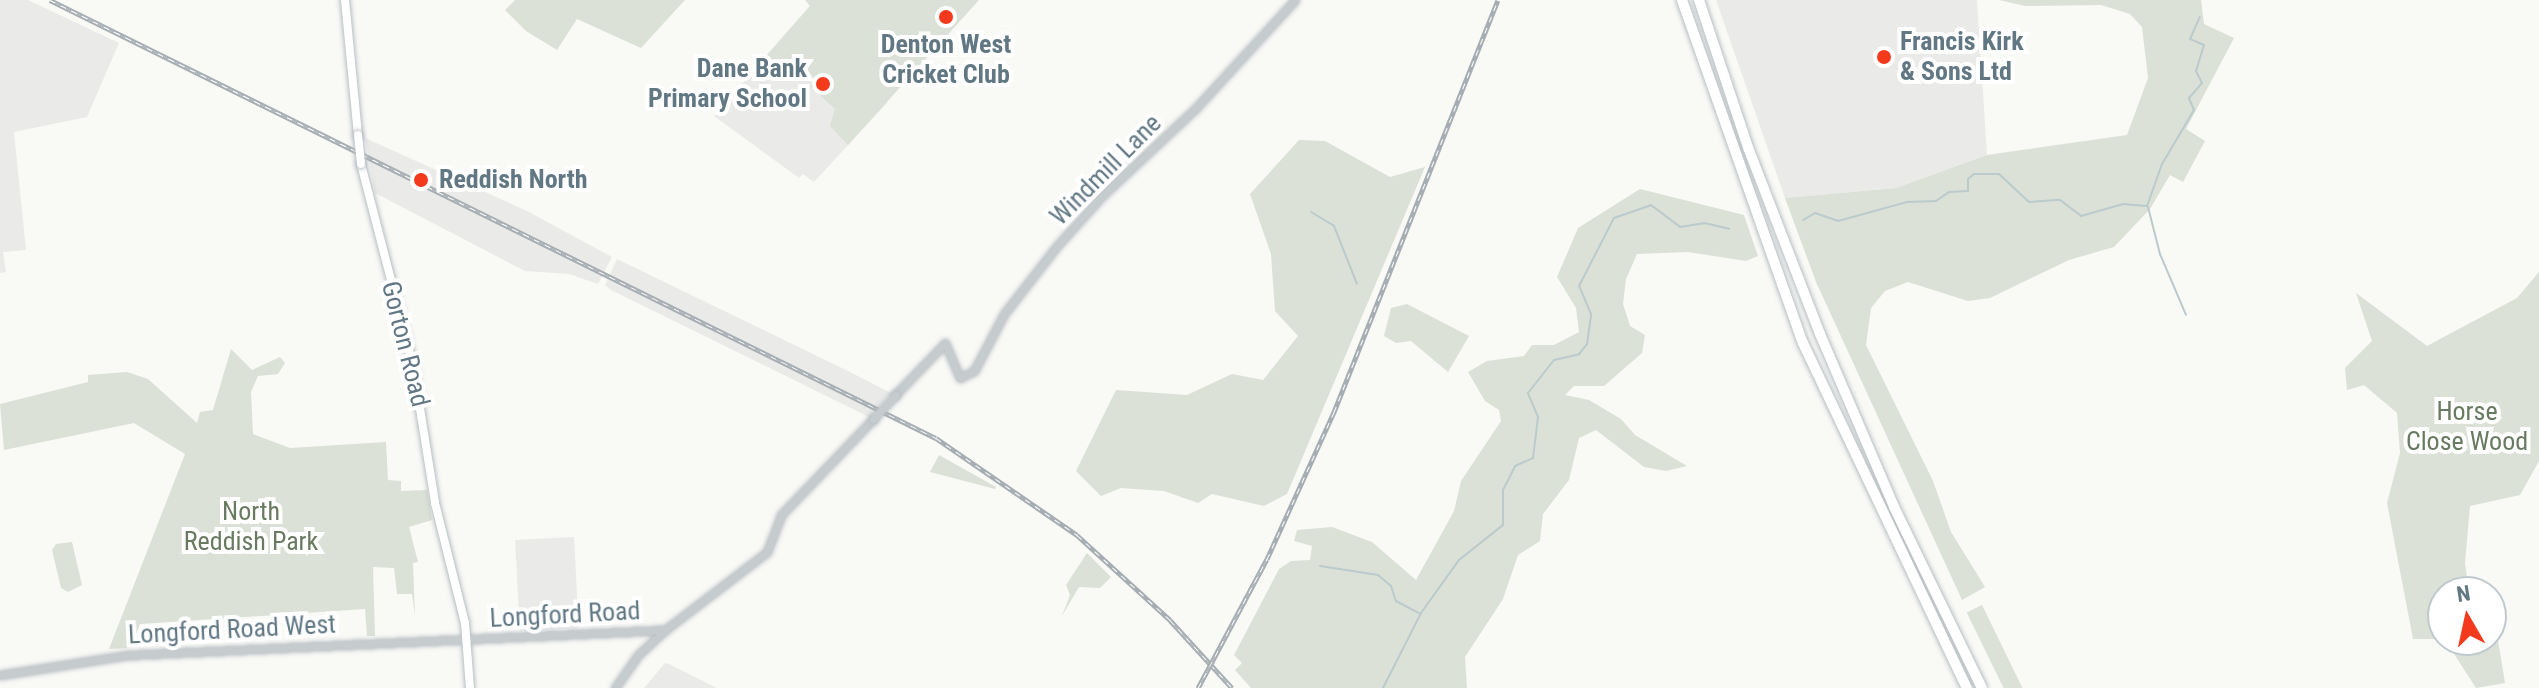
<!DOCTYPE html>
<style>
body{margin:0}
#map{position:relative;width:2539px;height:688px;overflow:hidden;background:#f9f9f6;font-family:"Roboto Condensed",sans-serif}
div>[style]{position:absolute}
[style*='--x']{left:calc(var(--x)*1px);top:calc(var(--y)*1px);width:calc(var(--w)*1px);rotate:calc(var(--a)*1deg)}
.built>*{inset:0;background:#eaeae9;transform-origin:0 0}
.green>*{inset:0;background:#dbe1d6;transform-origin:0 0}
.stream>*{height:2px;margin:-1px;padding:0 1px;transform-origin:1px;border-radius:1px;background:#bbcacd}
.roads{filter:drop-shadow(0 0 2px #b8bfc3) drop-shadow(0 0 2px #b8bfc3)}
.tertiary>*{height:7px;margin:-3.5px;padding:0 3.5px;transform-origin:3.5px;border-radius:3.5px;background:#c6cbce}
.secondary>*{height:8px;margin:-4px;padding:0 4px;transform-origin:4px;border-radius:4px;background:#fff}
.motorway>*{height:10px;margin:-5px;padding:0 5px;transform-origin:5px;border-radius:5px;background:#fff}
.rail>*{height:5px;margin-top:-2.5px;transform-origin:0;background:repeating-linear-gradient(90deg,#fff 0 6px,#a6aeb3 0 12px);box-sizing:border-box;border-block:2px solid #a6aeb3}
.bridges{filter:drop-shadow(0 0 2px #b8bfc3) drop-shadow(0 0 2px #b8bfc3)}
.tertiary-bridge>*{height:7px;margin:-3.5px;padding:0 3.5px;transform-origin:3.5px;border-radius:3.5px;background:#c6cbce}
.secondary-bridge>*{height:8px;margin:-4px;padding:0 4px;transform-origin:4px;border-radius:4px;background:#fff}
.dots>*{width:22px;height:22px;translate:-50% -50%;box-sizing:border-box;border:4px solid #fff;border-radius:50%}
span{translate:-50% -50%;white-space:nowrap;text-align:center;line-height:1.15;-webkit-text-stroke:8px #fff;paint-order:stroke}
.poi-label{font-size:26px;color:#617884;font-weight:700}
.left{translate:0 -50%;text-align:left}
.right{translate:-100% -50%;text-align:right}
.street-label{font-size:26px;color:#617884}
.park-label{font-size:26px;color:#687a60}
.north{position:absolute;left:2427px;top:576px;width:80px;height:80px;box-sizing:border-box;background:#fff;border:2px solid #c0c9ce;border-radius:50%;rotate:351deg;font-size:22px;font-weight:700;line-height:32px;text-align:center;color:#617884}
.north::after{content:'';display:block;margin:auto;width:28px;height:36px;background:#f33a1c;clip-path:polygon(50% 0,100% 100%,50% 72%,0 100%)}
</style>
<div id="map">
<div class="built">
<i style="clip-path:polygon(0 0,28px 0,119px 43px,87px 117px,14px 132px,26px 250px,3px 252px,6px 272px,0 273px)"></i>
<i style="clip-path:polygon(815px 0,856px 0,887px 103px,814px 182px,803px 174px,799px 178px,714px 116px)"></i>
<i style="clip-path:polygon(1716px 0,1977px 0,1987px 155px,1896px 188px,1785px 198px)"></i>
<i style="clip-path:polygon(365px 138px,527px 211px,612px 257px,598px 284px,569px 274px,525px 271px,375px 193px)"></i>
<i style="clip-path:polygon(617px 259px,848px 371px,891px 393px,869px 417px,611px 290px,605px 285px)"></i>
<i style="left:574px;top:537px;width:91px;height:59px;rotate:87deg"></i>
<i style="clip-path:polygon(665px 663px,669px 664px,717px 688px,644px 688px)"></i>
</div>
<div class="green">
<i style="clip-path:polygon(515px 0,685px 0,641px 48px,577px 19px,557px 50px,526px 31px,505px 10px)"></i>
<i style="clip-path:polygon(805px 0,979px 0,848px 145px,830px 126px,835px 109px,810px 86px,816px 79px,793px 58px,774px 79px,758px 65px,810px 6px)"></i>
<i style="clip-path:polygon(1999px 0,2201px 0,2204px 24px,2234px 38px,2186px 129px,2205px 141px,2183px 182px,2170px 175px,2150px 209px,2114px 247px,2069px 260px,1990px 298px,1968px 301px,1908px 282px,1885px 291px,1871px 308px,1866px 345px,1933px 481px,1951px 532px,1985px 587px,1962px 600px,1816px 282px,1785px 198px,1896px 188px,1987px 155px,2127px 135px,2148px 78px,2142px 27px,2130px 14px,2101px 5px,2025px 6px)"></i>
<i style="clip-path:polygon(1299px 140px,1325px 141px,1390px 177px,1425px 167px,1287px 494px,1264px 506px,1212px 494px,1198px 503px,1164px 491px,1121px 488px,1101px 496px,1076px 471px,1116px 390px,1187px 395px,1232px 374px,1263px 380px,1298px 336px,1275px 311px,1271px 254px,1250px 194px)"></i>
<i style="clip-path:polygon(1640px 189px,1744px 215px,1758px 256px,1746px 261px,1688px 252px,1637px 254px,1626px 279px,1623px 304px,1630px 326px,1645px 335px,1642px 353px,1604px 386px,1574px 386px,1565px 395px,1589px 400px,1621px 419px,1635px 435px,1687px 466px,1666px 471px,1644px 467px,1596px 430px,1579px 438px,1569px 480px,1543px 514px,1540px 541px,1518px 555px,1503px 599px,1465px 657px,1467px 688px,1251px 688px,1235px 670px,1242px 663px,1234px 655px,1279px 569px,1291px 561px,1310px 560px,1312px 546px,1294px 541px,1297px 530px,1332px 527px,1372px 542px,1416px 580px,1454px 511px,1461px 481px,1501px 421px,1499px 410px,1485px 401px,1468px 372px,1487px 361px,1524px 356px,1532px 345px,1554px 345px,1579px 332px,1576px 308px,1557px 277px,1578px 228px)"></i>
<i style="clip-path:polygon(2539px 272px,2539px 461px,2520px 495px,2470px 506px,2465px 563px,2469px 592px,2443px 592px,2443px 639px,2413px 639px,2387px 503px,2400px 453px,2397px 413px,2364px 385px,2347px 390px,2345px 368px,2372px 341px,2356px 293px,2427px 346px,2517px 298px)"></i>
<i style="clip-path:polygon(1407px 304px,1469px 336px,1448px 372px,1411px 341px,1396px 343px,1384px 336px,1391px 308px)"></i>
<i style="clip-path:polygon(231px 349px,252px 370px,280px 357px,285px 363px,278px 374px,258px 376px,251px 392px,253px 434px,290px 448px,386px 442px,388px 480px,401px 481px,401px 491px,427px 490px,432px 520px,409px 527px,418px 562px,413px 563px,415px 616px,412px 594px,397px 594px,394px 568px,373px 567px,375px 636px,367px 636px,365px 609px,140px 624px,131px 648px,109px 649px,185px 454px,134px 423px,4px 450px,0 404px,88px 382px,88px 375px,127px 372px,148px 379px,197px 423px,200px 412px,213px 410px)"></i>
<i style="clip-path:polygon(939px 455px,996px 487px,995px 489px,930px 472px)"></i>
<i style="clip-path:polygon(72px 542px,82px 585px,68px 592px,61px 588px,52px 550px,56px 544px)"></i>
<i style="clip-path:polygon(1087px 553px,1111px 577px,1100px 588px,1079px 587px,1062px 616px,1070px 595px,1066px 585px)"></i>
<i style="left:1982px;top:605px;width:93px;height:17px;rotate:64deg"></i>
<i style="clip-path:polygon(2491px 631px,2498px 640px,2505px 683px,2476px 688px,2445px 640px,2491px 640px)"></i>
</div>
<div class="stream">
<i style="--x:2148;--y:207;--w:49;--a:75.7"></i>
<i style="--x:2160;--y:254;--w:66;--a:66.9"></i>
<i style="--x:1311;--y:212;--w:27;--a:31"></i>
<i style="--x:1334;--y:226;--w:62;--a:68.4"></i>
<i style="--x:1803;--y:220;--w:14;--a:-30"></i>
<i style="--x:1815;--y:213;--w:24;--a:19"></i>
<i style="--x:1838;--y:221;--w:72;--a:-15.4"></i>
<i style="--x:1907;--y:202;--w:29;--a:-2"></i>
<i style="--x:1936;--y:201;--w:16;--a:-35"></i>
<i style="--x:1949;--y:192;--w:19;--a:-3"></i>
<i style="--x:1968;--y:191;--w:12;--a:-90"></i>
<i style="--x:1968;--y:179;--w:8;--a:-40"></i>
<i style="--x:1974;--y:174;--w:25;--a:0"></i>
<i style="--x:1999;--y:174;--w:41;--a:43"></i>
<i style="--x:2029;--y:202;--w:31;--a:-4"></i>
<i style="--x:2060;--y:200;--w:26;--a:37"></i>
<i style="--x:2081;--y:216;--w:44;--a:-15.9"></i>
<i style="--x:2123;--y:204;--w:24;--a:5"></i>
<i style="--x:2147;--y:206;--w:45;--a:-70.3"></i>
<i style="--x:2162;--y:164;--w:63;--a:-59.3"></i>
<i style="--x:2194;--y:110;--w:13;--a:-113"></i>
<i style="--x:2189;--y:98;--w:20;--a:-49"></i>
<i style="--x:2202;--y:83;--w:13;--a:-117"></i>
<i style="--x:2196;--y:71;--w:27;--a:-73"></i>
<i style="--x:2204;--y:45;--w:15;--a:-157"></i>
<i style="--x:2190;--y:39;--w:24;--a:-66"></i>
<i style="--x:1320;--y:566;--w:59;--a:8.8"></i>
<i style="--x:1378;--y:575;--w:17;--a:40"></i>
<i style="--x:1391;--y:586;--w:16;--a:72"></i>
<i style="--x:1396;--y:601;--w:26;--a:28"></i>
<i style="--x:1383;--y:688;--w:84;--a:-63.1"></i>
<i style="--x:1421;--y:613;--w:65;--a:-54.4"></i>
<i style="--x:1459;--y:560;--w:56;--a:-38.5"></i>
<i style="--x:1503;--y:525;--w:35;--a:-90"></i>
<i style="--x:1503;--y:490;--w:27;--a:-63"></i>
<i style="--x:1515;--y:466;--w:20;--a:-24"></i>
<i style="--x:1533;--y:458;--w:41;--a:-83"></i>
<i style="--x:1538;--y:417;--w:26;--a:-113"></i>
<i style="--x:1528;--y:393;--w:42;--a:-51.8"></i>
<i style="--x:1554;--y:360;--w:26;--a:-13"></i>
<i style="--x:1579;--y:354;--w:13;--a:-51"></i>
<i style="--x:1587;--y:344;--w:30;--a:-82"></i>
<i style="--x:1591;--y:314;--w:30;--a:-113"></i>
<i style="--x:1579;--y:286;--w:76;--a:-62.8"></i>
<i style="--x:1614;--y:218;--w:39;--a:-19"></i>
<i style="--x:1651;--y:205;--w:36;--a:37"></i>
<i style="--x:1680;--y:227;--w:24;--a:-9"></i>
<i style="--x:1704;--y:223;--w:26;--a:13"></i>
</div>
<div class="roads">
<div class="tertiary">
<i style="--x:895;--y:395;--w:72;--a:-46.1"></i>
<i style="--x:945;--y:343;--w:38;--a:67"></i>
<i style="--x:960;--y:378;--w:16;--a:-27"></i>
<i style="--x:974;--y:371;--w:64;--a:-62.2"></i>
<i style="--x:1004;--y:314;--w:86;--a:-52.1"></i>
<i style="--x:1057;--y:246;--w:69;--a:-48"></i>
<i style="--x:1103;--y:195;--w:126;--a:-43.1"></i>
<i style="--x:1195;--y:109;--w:148;--a:-47.5"></i>
<i style="--x:0;--y:675;--w:130;--a:-8.9"></i>
<i style="--x:128;--y:655;--w:538;--a:-2.67"></i>
<i style="--x:615;--y:688;--w:39;--a:-55"></i>
<i style="--x:637;--y:656;--w:38;--a:-43"></i>
<i style="--x:665;--y:630;--w:128;--a:-37.4"></i>
<i style="--x:767;--y:552;--w:40;--a:-69"></i>
<i style="--x:781;--y:515;--w:133;--a:-46.2"></i>
</div>
<div class="secondary">
<i style="--x:345;--y:0;--w:136;--a:84.5"></i>
<i style="--x:361;--y:164;--w:208;--a:75.5"></i>
<i style="--x:413;--y:365;--w:140;--a:80.9"></i>
<i style="--x:435;--y:503;--w:124;--a:76"></i>
<i style="--x:465;--y:623;--w:65;--a:85.6"></i>
</div>
<div class="motorway">
<i style="--x:1682;--y:0;--w:364;--a:70.6"></i>
<i style="--x:1803;--y:343;--w:382;--a:64.6"></i>
<i style="--x:1699;--y:0;--w:158;--a:71.6"></i>
<i style="--x:1749;--y:150;--w:197;--a:68.9"></i>
<i style="--x:1820;--y:334;--w:188;--a:66.8"></i>
<i style="--x:1894;--y:507;--w:201;--a:64.1"></i>
</div>
</div>
<div class="rail">
<i style="--x:50;--y:0;--w:988;--a:26.31"></i>
<i style="--x:936;--y:438;--w:171;--a:34.5"></i>
<i style="--x:1077;--y:535;--w:126;--a:42.4"></i>
<i style="--x:1170;--y:620;--w:92;--a:47.6"></i>
<i style="--x:1198;--y:688;--w:146;--a:-61.9"></i>
<i style="--x:1267;--y:559;--w:162;--a:-65.5"></i>
<i style="--x:1334;--y:412;--w:443;--a:-68.3"></i>
</div>
<div class="bridges">
<div class="tertiary-bridge">
<i style="--x:873;--y:419;--w:33;--a:-47"></i>
</div>
<div class="secondary-bridge">
<i style="--x:358;--y:135;--w:29;--a:84"></i>
</div>
</div>
<div class="dots">
<i style="left:946px;top:17px;background:#f33a1c"></i>
<i style="left:1884px;top:57px;background:#f33a1c"></i>
<i style="left:823px;top:84px;background:#f33a1c"></i>
<i style="left:421px;top:180px;background:#f33a1c"></i>
</div>
<div class="poi-label">
<span class="left" style="left:1900px;top:57px">Francis Kirk<br>&amp; Sons Ltd</span>
<span style="left:946px;top:60px">Denton West<br>Cricket Club</span>
<span class="right" style="left:807px;top:84px">Dane Bank<br>Primary School</span>
<span class="left" style="left:439px;top:180px">Reddish North</span>
</div>
<div class="street-label">
<span style="left:1106px;top:170px;rotate:-45deg">Windmill Lane</span>
<span style="left:405px;top:344px;rotate:76deg">Gorton Road</span>
<span style="left:565px;top:615px;rotate:-3deg">Longford Road</span>
<span style="left:232px;top:630px;rotate:-3deg">Longford Road West</span>
</div>
<div class="park-label">
<span style="left:2467px;top:427px">Horse<br>Close Wood</span>
<span style="left:251px;top:527px">North<br>Reddish Park</span>
</div>
<div class="north">N</div>
</div>
